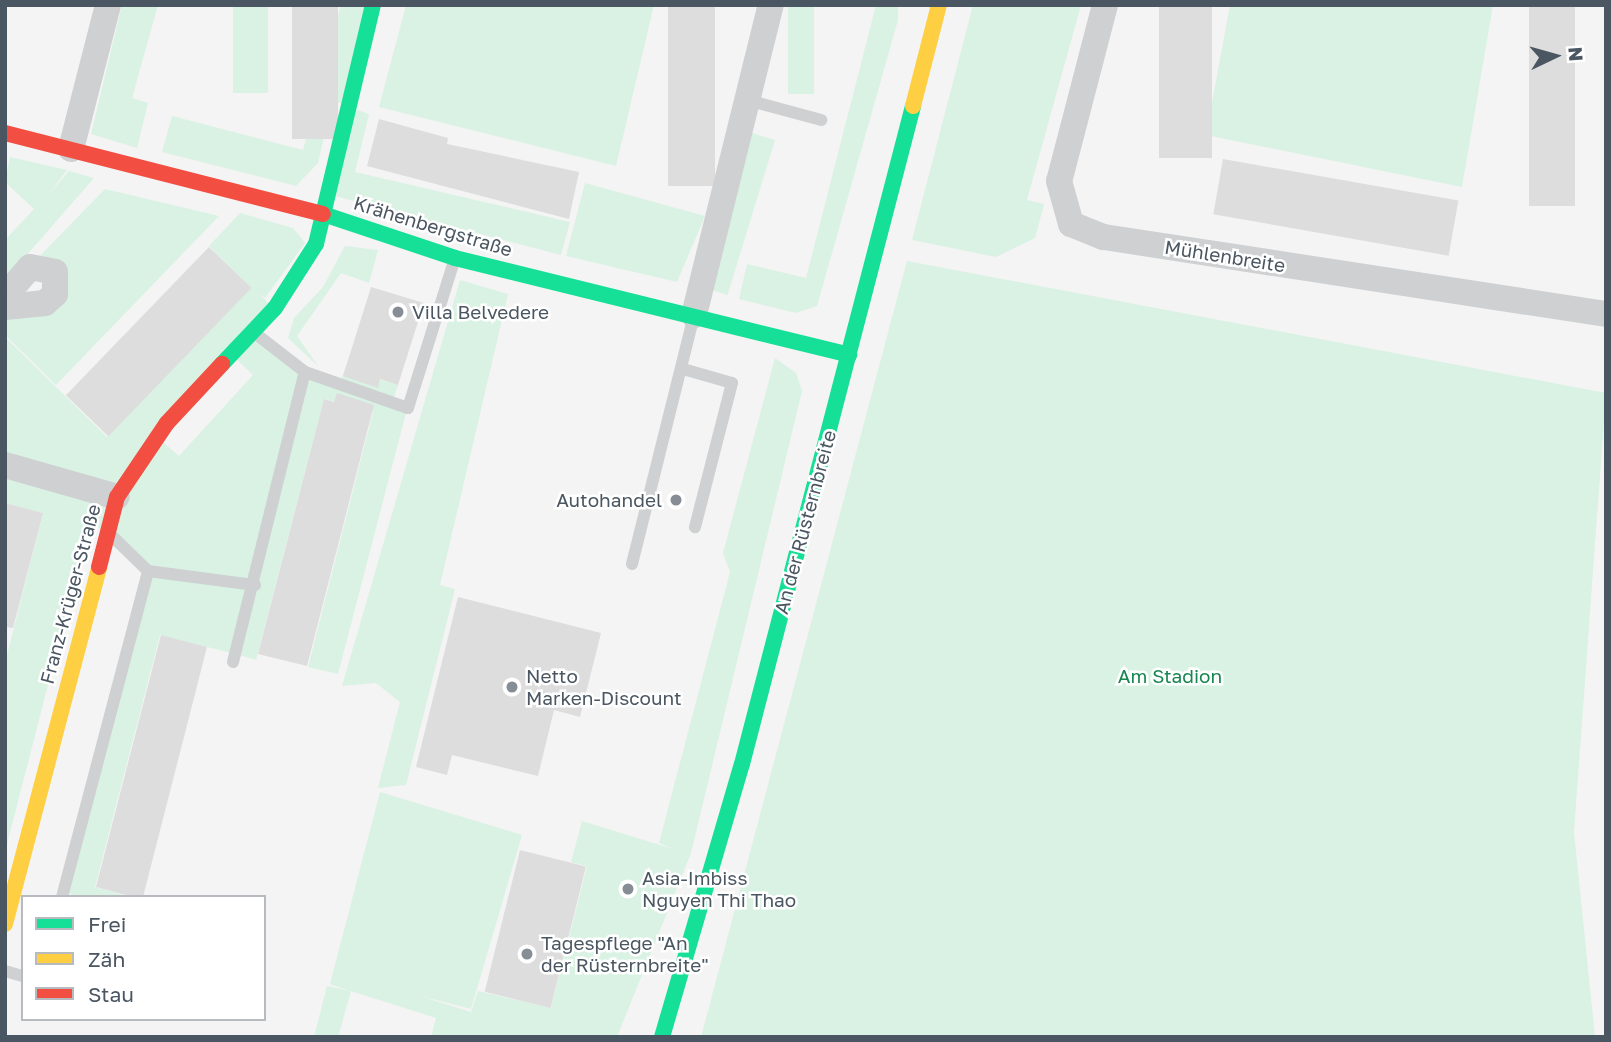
<!DOCTYPE html>
<meta charset="utf-8">
<style>
body{margin:0}
#map{position:relative;width:1611px;height:1042px;overflow:hidden;background:#f4f4f4;font-family:"Golos Text",sans-serif}
div>[style]{position:absolute}
[style*='--x']{left:calc(var(--x)*1px);top:calc(var(--y)*1px);width:calc(var(--w)*1px);rotate:calc(var(--a)*1deg)}
.green>*{inset:0;background:#d9f2e3;transform-origin:0 0}
.building>*{inset:0;background:#ddddde;transform-origin:0 0}
.lane>*{height:12px;margin:-6px;padding:0 6px;transform-origin:6px;border-radius:6px;background:#ced0d2}
.street>*{height:26px;margin:-13px;padding:0 13px;transform-origin:13px;border-radius:13px;background:#ced0d2}
.fast>*{height:16px;margin:-8px;padding:0 8px;transform-origin:8px;border-radius:8px;background:#16e098}
.slow>*{height:16px;margin:-8px;padding:0 8px;transform-origin:8px;border-radius:8px;background:#ffcf43}
.jam>*{height:16px;margin:-8px;padding:0 8px;transform-origin:8px;border-radius:8px;background:#f24e42}
.dots>*{width:19px;height:19px;translate:-50% -50%;box-sizing:border-box;border:4px solid #fff;border-radius:50%}
span{translate:-50% -50%;white-space:nowrap;text-align:center;line-height:1.15;-webkit-text-stroke:5px #fff;paint-order:stroke}
.street-label{font-size:19px;color:#4a5661}
.poi-label{font-size:19px;color:#4a5661}
.left{translate:0 -50%;text-align:left}
.right{translate:-100% -50%;text-align:right}
.park-label{font-size:19px;color:#17864f}
.frame{position:absolute;inset:0;border:7px solid #4a5661;pointer-events:none}
.legend{position:absolute;left:21px;top:895px;width:245px;height:126px;box-sizing:border-box;background:#fff;border:2px solid #b7bbc0;margin:0;padding:9px 12px;list-style:none;font-size:21px;color:#4a5661}
.legend li{display:flex;align-items:center;gap:14px;height:35px}
.legend b{width:35px;border:2px solid #b7bbc0}
.north{position:absolute;left:1520px;top:21px;width:70px;height:70px;-webkit-text-stroke:5px #fff;paint-order:stroke;rotate:85deg;font-size:19px;font-weight:700;line-height:28px;text-align:center;color:#4a5661}
.north::after{content:'';display:block;margin:auto;width:24px;height:32px;background:#4a5661;clip-path:polygon(50% 0,100% 100%,50% 72%,0 100%)}
</style>
<div id="map">
<div class="green">
<i style="clip-path:polygon(122px 5px,158px 5px,132px 98px,148px 103px,137px 148px,91px 134px)"></i>
<i style="left:233px;top:5px;width:35px;height:88px"></i>
<i style="clip-path:polygon(341px 5px,370px 5px,348px 105px,317px 97px)"></i>
<i style="clip-path:polygon(406px 5px,654px 5px,616px 166px,379px 107px)"></i>
<i style="left:788px;top:5px;width:26px;height:89px"></i>
<i style="clip-path:polygon(876px 5px,898px 5px,898px 20px,817px 306px,796px 313px,739px 299px,747px 264px,806px 278px)"></i>
<i style="clip-path:polygon(973px 5px,1081px 5px,1027px 200px,1044px 204px,1035px 238px,996px 257px,912px 240px)"></i>
<i style="clip-path:polygon(1230px 5px,1493px 5px,1462px 187px,1206px 135px)"></i>
<i style="clip-path:polygon(317px 99px,332px 102px,318px 163px,296px 186px,162px 152px,172px 116px,303px 150px)"></i>
<i style="clip-path:polygon(349px 107px,369px 114px,355px 172px,570px 222px,561px 255px,335px 196px)"></i>
<i style="left:752px;top:133px;width:24px;height:162px;rotate:17deg"></i>
<i style="clip-path:polygon(10px 157px,67px 170px,48px 195px,69px 171px,94px 178px,5px 280px,5px 240px,34px 209px,5px 182px)"></i>
<i style="clip-path:polygon(585px 183px,705px 216px,677px 282px,566px 256px)"></i>
<i style="clip-path:polygon(105px 189px,219px 216px,56px 385px,5px 335px,5px 308px,56px 295px,30px 266px)"></i>
<i style="clip-path:polygon(240px 213px,293px 228px,305px 243px,265px 298px,258px 293px,274px 308px,166px 422px,136px 460px,157px 437px,179px 456px,253px 375px,231px 354px,252px 332px,304px 372px,255px 584px,153px 572px,255px 586px,235px 654px,160px 635px,95px 887px,130px 897px,80px 897px,64px 892px,149px 572px,96px 526px,68px 607px,5px 852px,5px 663px,43px 513px,5px 503px,5px 337px,107px 437px,251px 288px,209px 246px)"></i>
<i style="clip-path:polygon(345px 246px,378px 250px,369px 283px,341px 273px,297px 336px,318px 366px,288px 338px,294px 318px,323px 287px)"></i>
<i style="clip-path:polygon(907px 261px,1606px 393px,1574px 832px,1595px 1037px,701px 1037px)"></i>
<i style="clip-path:polygon(460px 280px,508px 294px,440px 585px,455px 589px,406px 785px,378px 788px,400px 702px,376px 683px,342px 686px)"></i>
<i style="clip-path:polygon(775px 358px,796px 373px,802px 391px,691px 853px,617px 1037px,431px 1037px,436px 1018px,351px 991px,338px 1037px,314px 1037px,327px 986px,350px 991px,330px 984px,380px 792px,522px 835px,471px 1009px,420px 996px,471px 1012px,478px 991px,551px 1008px,587px 866px,571px 862px,582px 821px,673px 849px,659px 843px,730px 572px,723px 553px)"></i>
<i style="clip-path:polygon(345px 369px,398px 385px,392px 403px,407px 409px,338px 674px,308px 667px,373px 412px,324px 399px,256px 660px,236px 654px,306px 372px,340px 383px)"></i>
</div>
<div class="building">
<i style="left:292px;top:5px;width:46px;height:134px"></i>
<i style="left:668px;top:5px;width:47px;height:181px"></i>
<i style="left:1159px;top:5px;width:53px;height:153px"></i>
<i style="left:1529px;top:5px;width:46px;height:201px"></i>
<i style="clip-path:polygon(379px 119px,448px 138px,447px 144px,579px 172px,569px 219px,367px 166px)"></i>
<i style="left:1223px;top:159px;width:239px;height:56px;rotate:10deg"></i>
<i style="left:209px;top:247px;width:59px;height:206px;rotate:44deg"></i>
<i style="clip-path:polygon(371px 287px,424px 303px,398px 385px,380px 379px,378px 388px,343px 376px)"></i>
<i style="clip-path:polygon(337px 393px,374px 405px,307px 666px,258px 654px,324px 399px,334px 402px)"></i>
<i style="clip-path:polygon(5px 503px,43px 513px,13px 628px,5px 627px)"></i>
<i style="clip-path:polygon(458px 597px,601px 633px,580px 717px,554px 710px,538px 776px,452px 755px,447px 775px,416px 767px)"></i>
<i style="clip-path:polygon(161px 635px,207px 647px,143px 897px,133px 897px,96px 887px)"></i>
<i style="left:520px;top:850px;width:68px;height:146px;rotate:14deg"></i>
</div>
<div class="lane">
<i style="--x:747;--y:100;--w:77;--a:15.1"></i>
<i style="--x:256;--y:334;--w:62;--a:37.8"></i>
<i style="--x:305;--y:372;--w:109;--a:19.3"></i>
<i style="--x:408;--y:408;--w:154;--a:-72.6"></i>
<i style="--x:683;--y:369;--w:51;--a:15.9"></i>
<i style="--x:732;--y:383;--w:149;--a:104.4"></i>
<i style="--x:111;--y:535;--w:52;--a:44.2"></i>
<i style="--x:632;--y:564;--w:252;--a:-76"></i>
<i style="--x:233;--y:662;--w:299;--a:-76.1"></i>
<i style="--x:62;--y:897;--w:337;--a:-75.2"></i>
<i style="--x:148;--y:571;--w:108;--a:7.5"></i>
<i style="--x:5;--y:971;--w:19;--a:16"></i>
</div>
<div class="street">
<i style="--x:1105;--y:5;--w:182;--a:104.6"></i>
<i style="--x:1059;--y:181;--w:45;--a:74.4"></i>
<i style="--x:1071;--y:224;--w:35;--a:22"></i>
<i style="--x:1104;--y:237;--w:508;--a:8.72"></i>
<i style="--x:71;--y:149;--w:149;--a:-75.6"></i>
<i style="--x:5;--y:296;--w:38;--a:-49"></i>
<i style="--x:30;--y:267;--w:25;--a:11"></i>
<i style="--x:55;--y:272;--w:22;--a:90"></i>
<i style="--x:55;--y:294;--w:13;--a:138"></i>
<i style="--x:45;--y:303;--w:40;--a:174.3"></i>
<i style="--x:694;--y:315;--w:319;--a:-76.1"></i>
<i style="--x:5;--y:465;--w:116;--a:15.9"></i>
</div>
<div class="fast">
<i style="--x:323;--y:214;--w:139;--a:18.4"></i>
<i style="--x:455;--y:258;--w:406;--a:13.8"></i>
<i style="--x:222;--y:364;--w:77;--a:-46.6"></i>
<i style="--x:275;--y:308;--w:76;--a:-57.4"></i>
<i style="--x:316;--y:244;--w:246;--a:-76.6"></i>
<i style="--x:662;--y:1037;--w:284;--a:-73.7"></i>
<i style="--x:742;--y:764;--w:680;--a:-75.43"></i>
</div>
<div class="slow">
<i style="--x:913;--y:106;--w:104;--a:-75.6"></i>
<i style="--x:5;--y:924;--w:369;--a:-75.2"></i>
</div>
<div class="jam">
<i style="--x:5;--y:133;--w:328;--a:14.3"></i>
<i style="--x:99;--y:567;--w:72;--a:-75.6"></i>
<i style="--x:117;--y:497;--w:89;--a:-56"></i>
<i style="--x:167;--y:423;--w:81;--a:-47"></i>
</div>
<div class="dots">
<i style="left:398px;top:312px;background:#868d94"></i>
<i style="left:676px;top:500px;background:#868d94"></i>
<i style="left:512px;top:687px;background:#868d94"></i>
<i style="left:628px;top:889px;background:#868d94"></i>
<i style="left:527px;top:954px;background:#868d94"></i>
</div>
<div class="street-label">
<span style="left:433px;top:226px;rotate:17deg">Krähenbergstraße</span>
<span style="left:1225px;top:256px;rotate:9deg">Mühlenbreite</span>
<span style="left:805px;top:522px;rotate:-75deg">An der Rüsternbreite</span>
<span style="left:70px;top:594px;rotate:-75deg">Franz-Krüger-Straße</span>
</div>
<div class="poi-label">
<span class="left" style="left:412px;top:312px">Villa Belvedere</span>
<span class="right" style="left:662px;top:500px">Autohandel</span>
<span class="left" style="left:526px;top:687px">Netto<br>Marken-Discount</span>
<span class="left" style="left:642px;top:889px">Asia-Imbiss<br>Nguyen Thi Thao</span>
<span class="left" style="left:541px;top:954px">Tagespflege "An<br>der Rüsternbreite"</span>
</div>
<div class="park-label">
<span style="left:1170px;top:676px">Am Stadion</span>
</div>
<div class="frame"></div>
<ul class="legend">
<li><b style="height:9px;background:#16e098"></b>Frei</li>
<li><b style="height:9px;background:#ffcf43"></b>Zäh</li>
<li><b style="height:9px;background:#f24e42"></b>Stau</li>
</ul>
<div class="north">N</div>
</div>
